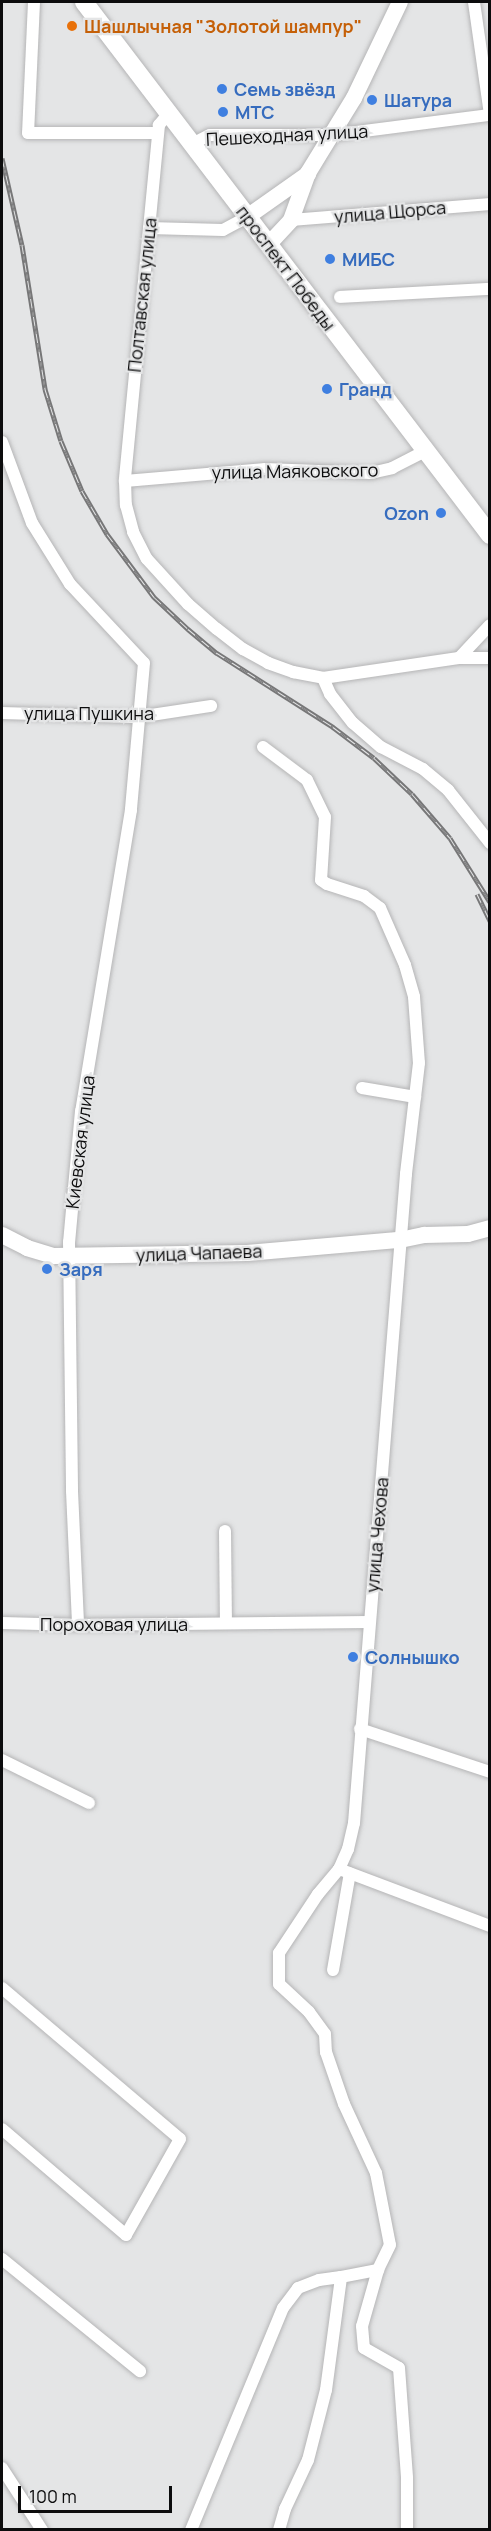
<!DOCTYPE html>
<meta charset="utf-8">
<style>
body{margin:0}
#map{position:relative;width:491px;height:2531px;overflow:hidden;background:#e4e5e6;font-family:Manrope,sans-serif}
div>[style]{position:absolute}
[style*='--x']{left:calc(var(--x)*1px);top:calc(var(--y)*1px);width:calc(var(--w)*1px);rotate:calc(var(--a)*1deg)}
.roads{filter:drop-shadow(0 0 2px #b5b5b6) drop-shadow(0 0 2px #b5b5b6)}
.street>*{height:12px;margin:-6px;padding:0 6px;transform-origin:6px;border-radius:6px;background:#fff}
.secondary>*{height:16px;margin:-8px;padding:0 8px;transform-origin:8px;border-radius:8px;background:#fff}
.primary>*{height:18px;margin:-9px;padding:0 9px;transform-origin:9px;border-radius:9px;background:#fff}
.rail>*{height:5px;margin-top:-2.5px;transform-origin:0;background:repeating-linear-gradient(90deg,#e4e5e6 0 9px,#777778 0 18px);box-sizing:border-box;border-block:2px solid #777778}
.dots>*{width:16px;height:16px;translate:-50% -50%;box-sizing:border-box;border:3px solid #e4e5e6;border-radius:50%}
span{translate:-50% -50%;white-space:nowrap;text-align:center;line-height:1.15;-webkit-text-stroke:4.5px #e4e5e6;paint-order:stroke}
.food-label{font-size:18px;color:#c56008;font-weight:700}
.left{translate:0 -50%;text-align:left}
.shop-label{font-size:18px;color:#366cbe;font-weight:700}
.right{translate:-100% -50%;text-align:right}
.street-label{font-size:18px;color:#0c0c0d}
.frame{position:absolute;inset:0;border:3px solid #0c0c0d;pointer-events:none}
.scale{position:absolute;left:18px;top:2486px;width:154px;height:27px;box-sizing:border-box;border:3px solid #0c0c0d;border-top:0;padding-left:8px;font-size:18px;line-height:21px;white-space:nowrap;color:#0c0c0d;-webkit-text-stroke:4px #e4e5e6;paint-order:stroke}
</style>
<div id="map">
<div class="roads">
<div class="street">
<i style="--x:34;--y:2;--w:131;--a:92.6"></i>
<i style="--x:28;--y:133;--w:130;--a:0"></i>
<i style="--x:474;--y:2;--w:114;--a:81.9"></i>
<i style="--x:169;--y:113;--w:16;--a:130"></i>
<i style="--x:159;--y:125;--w:358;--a:95.5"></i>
<i style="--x:125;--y:481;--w:24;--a:88"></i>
<i style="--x:126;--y:505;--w:28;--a:75"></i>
<i style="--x:133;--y:532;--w:30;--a:63"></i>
<i style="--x:147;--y:559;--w:61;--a:47.7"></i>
<i style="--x:188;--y:604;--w:38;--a:41"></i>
<i style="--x:217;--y:629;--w:33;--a:38"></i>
<i style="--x:243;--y:649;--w:29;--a:29"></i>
<i style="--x:268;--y:663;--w:27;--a:20"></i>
<i style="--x:293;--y:672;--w:31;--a:11"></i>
<i style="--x:323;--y:678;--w:137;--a:-8.4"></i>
<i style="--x:459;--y:658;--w:31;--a:0"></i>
<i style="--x:192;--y:144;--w:20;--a:-27"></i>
<i style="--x:210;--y:135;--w:123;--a:0"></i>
<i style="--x:333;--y:135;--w:158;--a:-7.3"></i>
<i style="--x:291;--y:220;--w:200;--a:-4.6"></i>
<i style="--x:149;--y:228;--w:74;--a:1.5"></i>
<i style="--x:223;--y:230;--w:27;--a:-28"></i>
<i style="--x:340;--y:297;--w:150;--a:-3.1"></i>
<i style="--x:2;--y:442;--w:86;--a:69.7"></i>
<i style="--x:32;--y:523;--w:72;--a:58.1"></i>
<i style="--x:70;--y:584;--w:108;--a:46.9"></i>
<i style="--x:144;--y:663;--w:148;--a:95.1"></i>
<i style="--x:131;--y:810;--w:305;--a:99.4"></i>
<i style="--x:81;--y:1111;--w:132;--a:95.2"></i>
<i style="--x:69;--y:1242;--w:249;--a:89.3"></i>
<i style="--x:72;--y:1491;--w:134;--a:87.4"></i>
<i style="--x:125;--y:481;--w:141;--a:-4.9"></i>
<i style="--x:265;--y:469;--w:106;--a:2.2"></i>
<i style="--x:371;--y:473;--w:22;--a:-13"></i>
<i style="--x:392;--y:468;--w:37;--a:-27"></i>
<i style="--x:459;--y:658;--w:45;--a:-46.8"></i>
<i style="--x:323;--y:678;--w:17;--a:66"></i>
<i style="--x:330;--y:694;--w:37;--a:52"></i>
<i style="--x:353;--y:723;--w:37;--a:41"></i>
<i style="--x:381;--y:747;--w:47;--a:27.6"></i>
<i style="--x:423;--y:769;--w:33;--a:40"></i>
<i style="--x:448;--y:790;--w:68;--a:51.6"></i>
<i style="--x:2;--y:713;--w:136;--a:1.7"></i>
<i style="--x:138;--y:717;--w:74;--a:-8.6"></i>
<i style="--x:263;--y:747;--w:55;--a:36.9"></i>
<i style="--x:307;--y:780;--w:41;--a:64.1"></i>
<i style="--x:325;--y:817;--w:63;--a:93.6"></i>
<i style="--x:321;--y:880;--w:7;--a:34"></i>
<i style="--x:327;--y:884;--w:39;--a:18"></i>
<i style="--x:364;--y:896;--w:20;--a:37"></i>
<i style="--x:380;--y:908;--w:62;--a:66.3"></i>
<i style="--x:405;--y:965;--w:33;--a:74"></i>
<i style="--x:414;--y:997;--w:66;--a:85.7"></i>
<i style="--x:419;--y:1063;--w:112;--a:96.7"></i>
<i style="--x:406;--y:1174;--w:651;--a:94.58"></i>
<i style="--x:354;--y:1823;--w:27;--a:103"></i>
<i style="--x:348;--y:1849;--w:22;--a:114"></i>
<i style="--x:339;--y:1869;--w:33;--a:130"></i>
<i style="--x:318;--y:1894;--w:71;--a:123.5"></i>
<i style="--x:279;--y:1953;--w:31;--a:90"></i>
<i style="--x:279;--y:1984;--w:41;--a:43"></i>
<i style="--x:309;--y:2012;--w:27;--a:54"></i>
<i style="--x:325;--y:2034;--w:18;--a:87"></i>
<i style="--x:326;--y:2052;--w:55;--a:70.9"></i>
<i style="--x:344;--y:2104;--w:76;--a:65.1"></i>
<i style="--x:376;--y:2173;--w:73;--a:79"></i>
<i style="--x:390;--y:2245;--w:28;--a:116"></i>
<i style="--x:378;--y:2270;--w:58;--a:105.9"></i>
<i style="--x:362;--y:2326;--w:22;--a:85"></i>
<i style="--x:364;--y:2348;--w:40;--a:29.7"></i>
<i style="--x:399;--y:2368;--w:110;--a:85.8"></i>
<i style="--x:407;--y:2478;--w:52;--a:90"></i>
<i style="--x:362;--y:1088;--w:54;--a:9.6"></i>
<i style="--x:225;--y:1531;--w:92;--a:89.4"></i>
<i style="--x:2;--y:1623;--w:76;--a:1.5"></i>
<i style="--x:78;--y:1625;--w:291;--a:-0.6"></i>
<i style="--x:360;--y:1729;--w:137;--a:18.3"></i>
<i style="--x:2;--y:1760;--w:97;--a:26.3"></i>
<i style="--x:339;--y:1869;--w:161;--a:20.7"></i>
<i style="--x:333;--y:1970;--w:98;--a:-80.1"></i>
<i style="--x:2;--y:1988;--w:233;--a:40.3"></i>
<i style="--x:180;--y:2139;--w:110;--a:119.4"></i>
<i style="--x:126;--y:2235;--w:163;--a:-139.5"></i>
<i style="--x:2;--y:2259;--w:178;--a:39.1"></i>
<i style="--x:2;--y:2468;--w:74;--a:57.2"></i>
<i style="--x:191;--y:2530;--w:240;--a:-67.5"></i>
<i style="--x:283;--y:2308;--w:25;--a:-53"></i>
<i style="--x:298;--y:2288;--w:22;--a:-21"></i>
<i style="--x:319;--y:2280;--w:22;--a:-8"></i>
<i style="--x:279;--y:2530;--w:22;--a:-74"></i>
<i style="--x:285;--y:2509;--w:54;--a:-64.9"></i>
<i style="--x:308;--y:2460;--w:72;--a:-75.6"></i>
<i style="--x:326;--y:2390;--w:114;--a:-82.4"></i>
<i style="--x:341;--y:2277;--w:38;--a:-11"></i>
</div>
<div class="secondary">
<i style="--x:247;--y:217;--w:75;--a:-35.2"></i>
<i style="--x:268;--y:245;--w:34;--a:-47"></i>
<i style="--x:291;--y:220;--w:50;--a:-70.1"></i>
<i style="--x:308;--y:173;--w:88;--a:-58.5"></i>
<i style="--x:354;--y:98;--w:106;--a:-64.4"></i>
<i style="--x:2;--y:1235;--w:28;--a:27"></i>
<i style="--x:27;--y:1248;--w:28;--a:17"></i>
<i style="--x:54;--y:1256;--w:133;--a:-0.9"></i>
<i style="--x:187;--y:1254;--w:60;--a:-1"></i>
<i style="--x:247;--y:1253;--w:154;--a:-4.9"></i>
<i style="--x:400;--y:1240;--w:25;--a:-12"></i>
<i style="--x:424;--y:1235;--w:44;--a:-1.3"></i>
<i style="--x:468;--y:1234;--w:23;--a:-15"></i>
</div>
<div class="primary">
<i style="--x:84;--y:2;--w:670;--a:52.7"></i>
</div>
</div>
<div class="rail">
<i style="--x:2;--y:158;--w:89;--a:77.1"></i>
<i style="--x:22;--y:245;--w:146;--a:80.9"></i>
<i style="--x:45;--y:389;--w:54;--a:72.9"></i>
<i style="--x:61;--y:441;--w:54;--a:67.2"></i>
<i style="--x:82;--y:491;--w:50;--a:59.8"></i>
<i style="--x:107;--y:534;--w:79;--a:53.3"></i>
<i style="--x:154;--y:597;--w:47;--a:43.3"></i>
<i style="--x:188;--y:629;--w:38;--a:40"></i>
<i style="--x:217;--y:653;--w:138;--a:32.5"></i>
<i style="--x:333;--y:727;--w:51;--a:37.1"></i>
<i style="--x:374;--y:758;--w:52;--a:43.5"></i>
<i style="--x:412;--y:794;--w:58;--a:49.2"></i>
<i style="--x:450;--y:838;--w:75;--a:58"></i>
<i style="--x:477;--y:894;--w:30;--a:64"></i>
</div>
<div class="dots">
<i style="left:72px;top:26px;background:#e8710a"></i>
<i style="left:222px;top:89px;background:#3f7fe0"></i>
<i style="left:372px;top:100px;background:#3f7fe0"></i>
<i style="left:223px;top:112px;background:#3f7fe0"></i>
<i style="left:330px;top:259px;background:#3f7fe0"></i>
<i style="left:327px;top:389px;background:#3f7fe0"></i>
<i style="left:441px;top:513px;background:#3f7fe0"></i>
<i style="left:47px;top:1269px;background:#3f7fe0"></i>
<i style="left:353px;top:1657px;background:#3f7fe0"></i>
</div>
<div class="food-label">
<span class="left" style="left:84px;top:26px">Шашлычная "Золотой шампур"</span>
</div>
<div class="shop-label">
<span class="left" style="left:234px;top:89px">Семь звёзд</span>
<span class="left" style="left:384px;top:100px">Шатура</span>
<span class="left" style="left:235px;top:112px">МТС</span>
<span class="left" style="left:342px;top:259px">МИБС</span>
<span class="left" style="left:339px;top:389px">Гранд</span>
<span class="right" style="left:429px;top:513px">Ozon</span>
<span class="left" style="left:59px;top:1269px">Заря</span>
<span class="left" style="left:365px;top:1657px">Солнышко</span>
</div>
<div class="street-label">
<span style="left:287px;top:135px;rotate:-3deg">Пешеходная улица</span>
<span style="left:390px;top:212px;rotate:-5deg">улица Щорса</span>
<span style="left:286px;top:268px;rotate:53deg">проспект Победы</span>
<span style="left:142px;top:295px;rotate:-84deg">Полтавская улица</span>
<span style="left:295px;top:471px;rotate:-1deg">улица Маяковского</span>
<span style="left:89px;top:713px">улица Пушкина</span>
<span style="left:80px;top:1142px;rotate:-83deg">Киевская улица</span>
<span style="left:199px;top:1253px;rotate:-2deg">улица Чапаева</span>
<span style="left:377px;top:1535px;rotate:-85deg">улица Чехова</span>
<span style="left:114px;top:1624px">Пороховая улица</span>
</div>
<div class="frame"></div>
<div class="scale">100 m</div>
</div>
